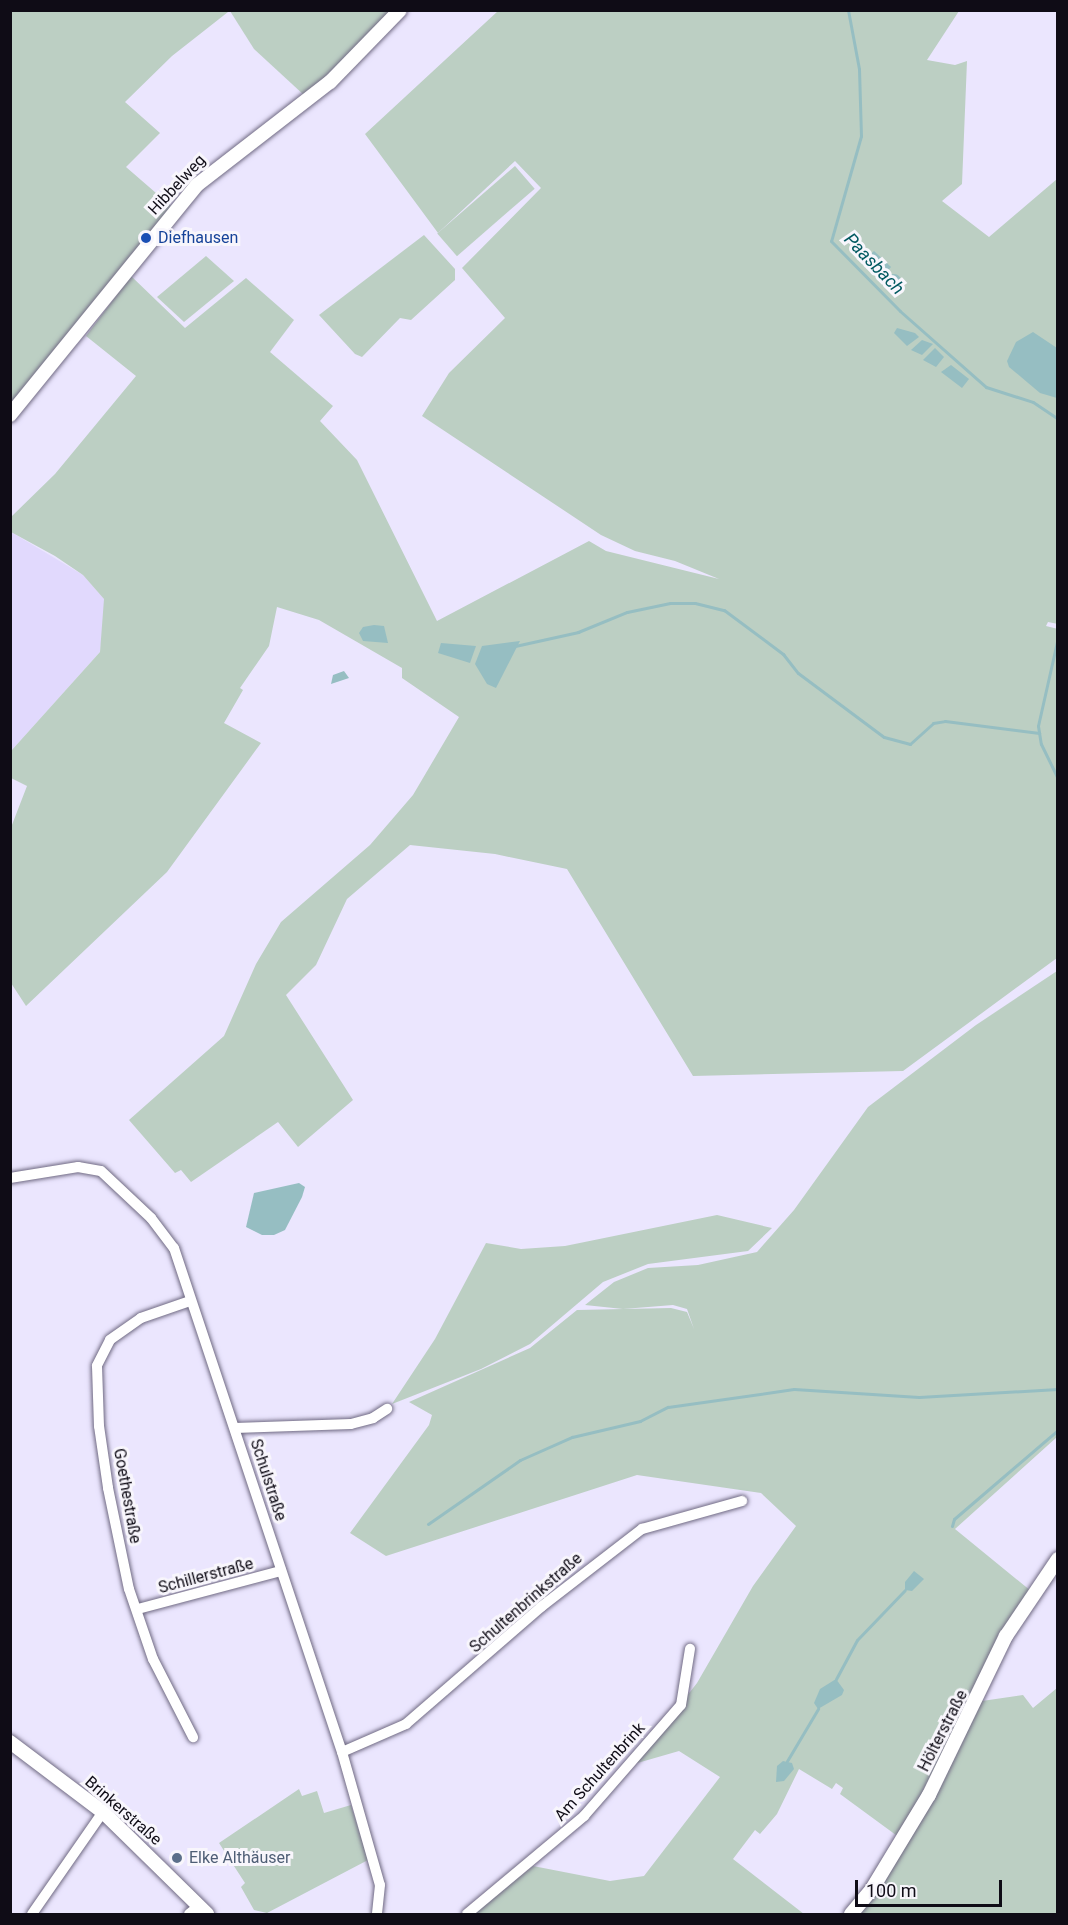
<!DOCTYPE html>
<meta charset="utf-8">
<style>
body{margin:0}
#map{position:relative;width:1068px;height:1925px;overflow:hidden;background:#ebe6fe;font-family:Roboto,sans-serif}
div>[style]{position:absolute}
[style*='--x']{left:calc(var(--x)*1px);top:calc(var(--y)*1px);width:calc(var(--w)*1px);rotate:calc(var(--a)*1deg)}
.built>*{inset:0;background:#e1d9fd}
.green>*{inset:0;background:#bccfc3;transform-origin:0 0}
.water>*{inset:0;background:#96bec2}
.round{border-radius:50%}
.stream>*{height:3px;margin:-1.5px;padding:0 1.5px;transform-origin:1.5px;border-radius:1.5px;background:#96bec2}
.roads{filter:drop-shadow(0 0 2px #706a83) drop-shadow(0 0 2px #706a83)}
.minor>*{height:10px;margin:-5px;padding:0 5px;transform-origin:5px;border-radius:5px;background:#fff}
.tertiary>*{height:14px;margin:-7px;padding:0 7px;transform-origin:7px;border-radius:7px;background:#fff}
.dots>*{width:16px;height:16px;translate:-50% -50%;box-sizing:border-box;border:3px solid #f8f6fc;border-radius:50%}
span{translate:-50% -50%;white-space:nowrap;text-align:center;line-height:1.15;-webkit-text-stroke:6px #f8f6fc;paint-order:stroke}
.street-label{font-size:16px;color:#0f0c16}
.transit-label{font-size:16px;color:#164399}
.left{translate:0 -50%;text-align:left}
.service-label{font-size:16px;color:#4e5e75}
.water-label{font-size:18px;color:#005960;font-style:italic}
.frame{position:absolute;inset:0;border:12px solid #0f0c16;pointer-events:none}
.scale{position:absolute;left:855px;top:1880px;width:147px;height:27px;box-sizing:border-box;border:3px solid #0f0c16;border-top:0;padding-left:8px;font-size:18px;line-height:21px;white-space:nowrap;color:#0f0c16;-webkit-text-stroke:4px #f8f6fc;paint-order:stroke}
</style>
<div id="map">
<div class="built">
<i style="clip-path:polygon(11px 532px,83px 575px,104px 599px,104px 620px,100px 652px,11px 751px)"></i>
</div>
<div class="green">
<i style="clip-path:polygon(11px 11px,228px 12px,172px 56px,125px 102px,160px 133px,126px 167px,171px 206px,11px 408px)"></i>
<i style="clip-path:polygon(230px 11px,394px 11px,305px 96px,254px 49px)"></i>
<i style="clip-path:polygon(498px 11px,959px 11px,927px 60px,955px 65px,967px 61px,962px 184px,942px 201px,989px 237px,1057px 179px,1058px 624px,1048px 622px,1046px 626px,1058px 629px,1057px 958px,903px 1071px,693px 1076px,567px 869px,495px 854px,410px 845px,347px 899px,316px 965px,286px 995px,353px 1100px,298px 1147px,278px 1122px,191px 1182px,181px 1170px,175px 1173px,129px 1120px,224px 1036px,256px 964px,281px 922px,370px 845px,413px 795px,459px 717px,402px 678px,402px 668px,319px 620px,277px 607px,269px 646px,240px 688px,243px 690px,224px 723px,261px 743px,167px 872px,26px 1006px,11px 983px,10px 830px,27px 786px,11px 778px,11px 751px,100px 652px,104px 599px,83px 575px,55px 556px,11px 532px,11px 517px,55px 474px,136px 376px,86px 336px,131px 276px,185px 328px,246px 278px,294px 320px,270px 352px,333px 406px,320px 421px,357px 460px,437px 621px,589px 541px,606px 551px,719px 579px,675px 561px,635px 551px,601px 535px,422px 416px,449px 373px,505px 318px,462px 268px,541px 188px,515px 161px,438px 233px,365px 134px)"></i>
<i style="left:515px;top:166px;width:30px;height:103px;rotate:49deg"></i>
<i style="clip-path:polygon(424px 235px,455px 269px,455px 280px,411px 320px,400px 318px,362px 357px,355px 354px,319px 315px)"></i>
<i style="clip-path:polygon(206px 256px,234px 281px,184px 322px,157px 297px)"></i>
<i style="clip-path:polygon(1057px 971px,1057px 1437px,955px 1529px,1031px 1591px,900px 1838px,840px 1794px,843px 1788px,836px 1783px,832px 1789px,799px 1769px,777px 1814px,760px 1834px,755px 1830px,733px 1859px,804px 1914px,473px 1914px,533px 1866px,610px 1881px,644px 1876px,720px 1777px,679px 1751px,634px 1764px,697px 1683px,753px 1586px,796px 1526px,761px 1493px,637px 1475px,386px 1556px,350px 1533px,429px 1425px,432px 1415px,409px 1402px,530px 1348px,577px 1310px,671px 1308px,687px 1312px,694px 1329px,687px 1309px,673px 1305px,623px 1309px,585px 1305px,614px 1282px,648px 1268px,698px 1265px,757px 1252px,794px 1210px,868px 1107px,976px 1025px)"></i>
<i style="clip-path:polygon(717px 1215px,772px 1228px,748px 1251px,648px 1264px,603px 1282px,530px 1344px,481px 1369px,392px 1404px,435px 1339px,486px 1243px,521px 1249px,565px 1246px)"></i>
<i style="clip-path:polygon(1057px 1688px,1057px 1914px,856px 1914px,933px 1797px,982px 1701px,1023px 1695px,1033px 1708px)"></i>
<i style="clip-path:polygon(299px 1789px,302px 1796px,317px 1791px,324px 1813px,351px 1805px,368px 1860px,267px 1913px,254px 1910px,241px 1887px,245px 1883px,219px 1843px)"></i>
</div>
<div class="water">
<i style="clip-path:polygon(874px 251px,891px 267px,883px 276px,874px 273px,862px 262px)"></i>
<i class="round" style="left:887px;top:274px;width:14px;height:14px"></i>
<i style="clip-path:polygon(897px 328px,915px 333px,919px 337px,907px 346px,894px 333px)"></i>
<i style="clip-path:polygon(1033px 332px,1057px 348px,1057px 398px,1040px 393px,1009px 367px,1007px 361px,1016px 342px)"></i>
<i style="clip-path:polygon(922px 340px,933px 344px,922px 355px,911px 350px)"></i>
<i style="clip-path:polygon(935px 348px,944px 357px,936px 367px,923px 360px)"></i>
<i style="clip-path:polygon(951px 365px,969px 379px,962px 388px,941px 372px)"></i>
<i style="clip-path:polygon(374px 625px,384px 626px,388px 643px,363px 641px,359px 633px,363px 627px)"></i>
<i style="clip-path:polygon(520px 641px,496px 688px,487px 684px,475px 664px,482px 646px)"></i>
<i style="clip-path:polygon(441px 643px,476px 646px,470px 663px,438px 653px)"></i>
<i style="clip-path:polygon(344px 671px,349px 678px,331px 684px,333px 675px)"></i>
<i style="clip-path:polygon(299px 1183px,305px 1187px,302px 1197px,285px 1230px,274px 1235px,262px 1235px,246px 1227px,254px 1193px)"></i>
<i style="clip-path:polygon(914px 1571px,924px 1579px,912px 1591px,905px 1590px,905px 1582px)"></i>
<i style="clip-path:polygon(836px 1679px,844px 1690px,842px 1695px,818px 1709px,814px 1703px,820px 1689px)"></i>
<i style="clip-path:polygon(783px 1761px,792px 1763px,794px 1769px,784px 1781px,776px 1782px,777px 1766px)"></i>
</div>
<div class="stream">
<i style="--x:848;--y:10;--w:60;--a:79.4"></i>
<i style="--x:859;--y:69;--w:67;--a:88.3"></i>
<i style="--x:861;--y:136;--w:109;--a:105.9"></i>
<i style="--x:831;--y:241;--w:98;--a:45.4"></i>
<i style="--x:900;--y:311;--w:115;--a:41.5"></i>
<i style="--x:986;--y:387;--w:49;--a:17.7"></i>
<i style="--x:1033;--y:402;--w:30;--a:34"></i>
<i style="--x:1058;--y:637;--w:91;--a:102.7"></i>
<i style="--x:1038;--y:726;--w:18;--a:81"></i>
<i style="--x:1041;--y:744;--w:39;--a:64"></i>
<i style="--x:515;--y:646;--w:65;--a:-12.5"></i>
<i style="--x:578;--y:632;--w:53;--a:-22.2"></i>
<i style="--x:627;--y:612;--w:44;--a:-11.8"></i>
<i style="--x:670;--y:603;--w:25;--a:0"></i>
<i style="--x:695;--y:603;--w:30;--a:14"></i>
<i style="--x:724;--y:610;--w:74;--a:36.7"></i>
<i style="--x:783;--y:654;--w:24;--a:52"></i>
<i style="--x:798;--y:673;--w:107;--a:36.7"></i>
<i style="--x:884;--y:737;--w:27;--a:15"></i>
<i style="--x:910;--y:744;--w:31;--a:-42"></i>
<i style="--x:933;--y:723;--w:12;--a:-9"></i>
<i style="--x:945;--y:721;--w:95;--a:7.3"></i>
<i style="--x:428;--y:1524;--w:112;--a:-34.8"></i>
<i style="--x:520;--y:1460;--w:57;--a:-23.9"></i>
<i style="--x:572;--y:1437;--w:70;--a:-13.2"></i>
<i style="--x:640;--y:1421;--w:31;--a:-27"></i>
<i style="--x:668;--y:1407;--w:127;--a:-8.1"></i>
<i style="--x:794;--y:1389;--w:125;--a:3.7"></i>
<i style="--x:919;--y:1397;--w:139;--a:-3.3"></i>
<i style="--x:952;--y:1526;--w:7;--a:-74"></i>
<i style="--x:954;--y:1519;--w:137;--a:-40.6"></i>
<i style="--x:836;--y:1679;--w:44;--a:-61.7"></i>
<i style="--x:857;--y:1640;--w:69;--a:-46.2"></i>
<i style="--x:787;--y:1761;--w:61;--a:-59.2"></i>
</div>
<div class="roads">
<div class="minor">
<i style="--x:10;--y:1178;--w:69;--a:-9.2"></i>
<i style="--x:78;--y:1167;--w:23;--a:10"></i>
<i style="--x:101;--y:1171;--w:69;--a:43.2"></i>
<i style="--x:151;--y:1218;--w:38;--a:53"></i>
<i style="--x:174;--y:1248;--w:531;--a:71.57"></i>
<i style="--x:342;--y:1752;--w:138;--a:74.1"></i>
<i style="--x:380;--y:1885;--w:29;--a:96"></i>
<i style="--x:190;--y:1301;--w:52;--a:160.9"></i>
<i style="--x:141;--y:1318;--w:38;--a:145"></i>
<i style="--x:110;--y:1340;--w:29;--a:117"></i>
<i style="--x:97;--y:1366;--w:60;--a:88.1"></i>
<i style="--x:99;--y:1426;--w:63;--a:81.7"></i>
<i style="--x:108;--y:1488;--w:103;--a:78.3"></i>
<i style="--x:129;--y:1589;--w:74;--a:71.1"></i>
<i style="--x:153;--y:1659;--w:88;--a:62.9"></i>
<i style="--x:235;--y:1428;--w:116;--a:-2"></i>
<i style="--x:351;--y:1424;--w:23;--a:-15"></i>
<i style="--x:373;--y:1418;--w:17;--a:-33"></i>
<i style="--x:138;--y:1609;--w:148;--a:-14.9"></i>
<i style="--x:342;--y:1752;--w:70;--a:-23.6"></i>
<i style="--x:406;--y:1724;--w:179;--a:-40.9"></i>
<i style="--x:541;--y:1607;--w:128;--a:-37.7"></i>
<i style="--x:642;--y:1529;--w:104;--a:-15.6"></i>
<i style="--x:32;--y:1914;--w:124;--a:-55.2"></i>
<i style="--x:189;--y:1914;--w:13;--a:-39"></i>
<i style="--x:467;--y:1914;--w:153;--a:-39.9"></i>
<i style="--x:584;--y:1816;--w:147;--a:-48.9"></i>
<i style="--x:681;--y:1705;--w:57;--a:-80.9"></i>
</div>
<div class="tertiary">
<i style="--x:10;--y:415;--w:296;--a:-50.9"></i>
<i style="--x:197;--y:185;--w:168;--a:-37.8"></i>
<i style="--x:330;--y:82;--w:100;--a:-45.8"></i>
<i style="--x:10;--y:1742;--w:116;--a:37"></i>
<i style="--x:103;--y:1812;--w:146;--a:44.4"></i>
<i style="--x:851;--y:1914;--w:33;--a:-50"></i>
<i style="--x:872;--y:1889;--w:110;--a:-58.8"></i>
<i style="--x:929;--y:1795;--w:177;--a:-64.2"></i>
<i style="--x:1006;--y:1636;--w:93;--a:-56"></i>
</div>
</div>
<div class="dots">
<i style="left:146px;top:238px;background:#1a4fb4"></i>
<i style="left:177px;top:1858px;background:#5c6f8a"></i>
</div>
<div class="street-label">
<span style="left:177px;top:185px;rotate:-47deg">Hibbelweg</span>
<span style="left:268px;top:1480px;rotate:72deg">Schulstraße</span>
<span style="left:127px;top:1496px;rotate:80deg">Goethestraße</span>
<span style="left:206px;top:1576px;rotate:-15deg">Schillerstraße</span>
<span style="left:526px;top:1603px;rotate:-41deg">Schultenbrinkstraße</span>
<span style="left:943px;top:1731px;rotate:-63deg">Hölterstraße</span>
<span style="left:600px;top:1772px;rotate:-48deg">Am Schultenbrink</span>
<span style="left:123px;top:1811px;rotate:41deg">Brinkerstraße</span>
</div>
<div class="transit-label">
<span class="left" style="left:158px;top:238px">Diefhausen</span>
</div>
<div class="service-label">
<span class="left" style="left:189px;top:1858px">Elke Althäuser</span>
</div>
<div class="water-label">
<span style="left:874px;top:264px;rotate:46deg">Paasbach</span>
</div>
<div class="frame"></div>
<div class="scale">100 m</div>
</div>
